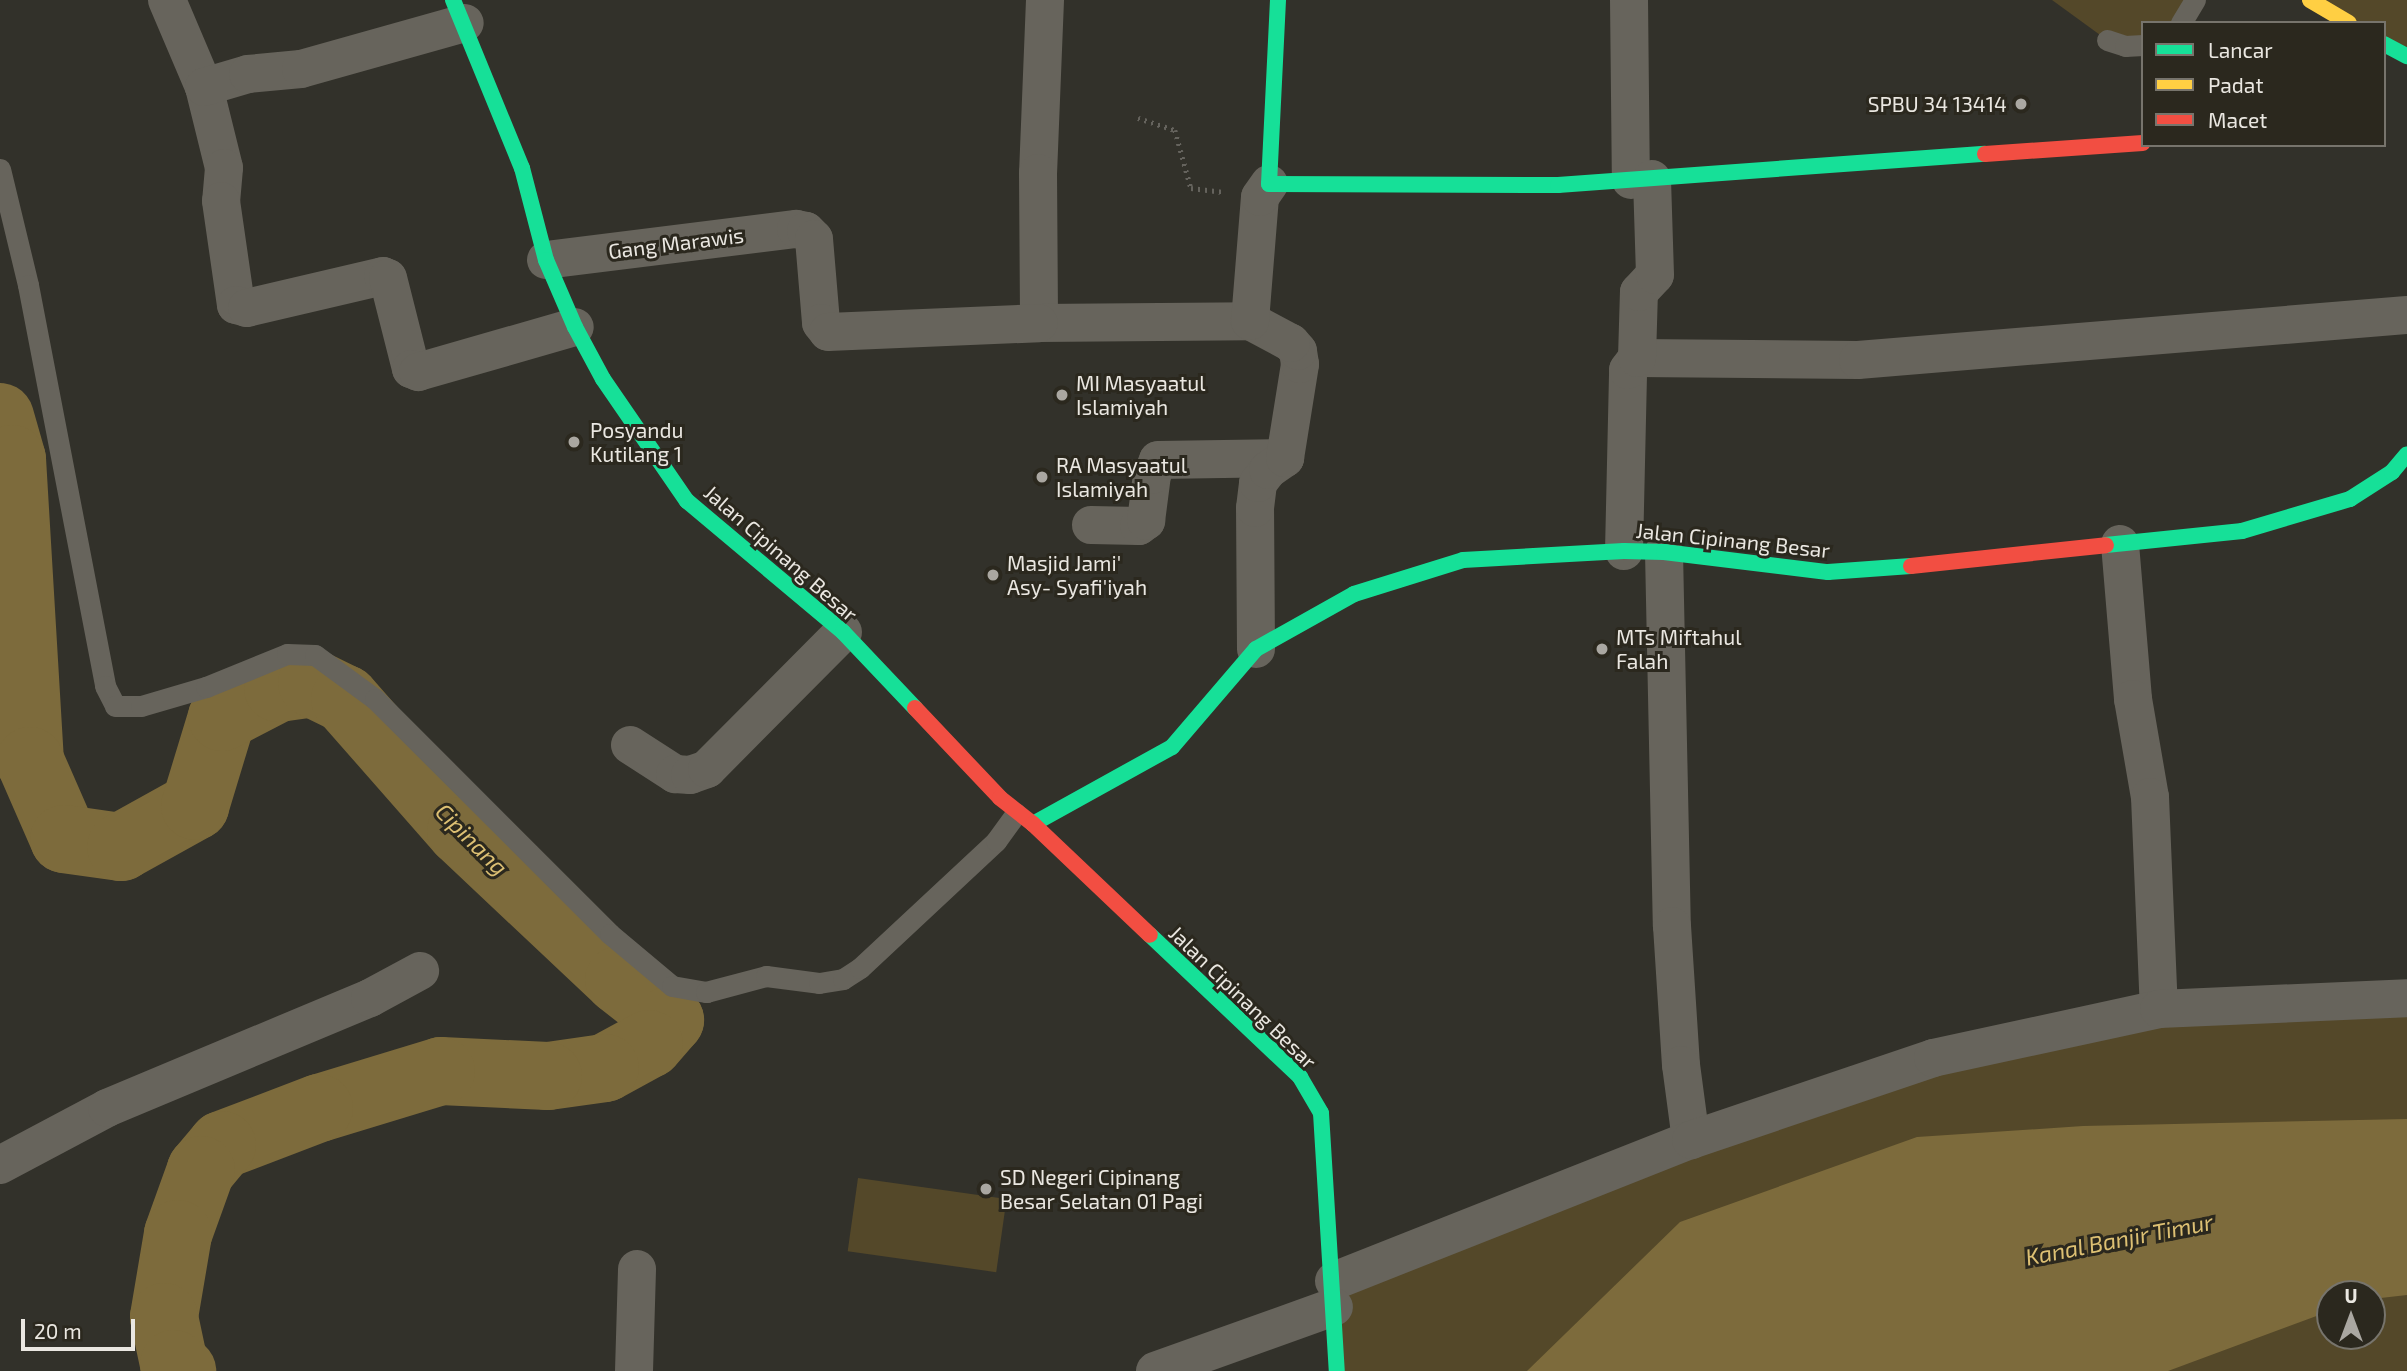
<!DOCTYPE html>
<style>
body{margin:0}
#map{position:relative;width:2407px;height:1371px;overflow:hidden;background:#32312a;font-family:"Exo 2",sans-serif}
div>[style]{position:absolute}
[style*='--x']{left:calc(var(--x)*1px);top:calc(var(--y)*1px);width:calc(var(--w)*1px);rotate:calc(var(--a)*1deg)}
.green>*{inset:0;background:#544829;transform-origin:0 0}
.water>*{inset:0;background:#7d6b3c}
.river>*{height:68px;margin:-34px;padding:0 34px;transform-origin:34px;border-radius:34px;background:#7d6b3c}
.path>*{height:4.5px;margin-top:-2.25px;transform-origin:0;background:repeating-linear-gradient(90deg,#65635d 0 2px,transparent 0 7px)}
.lane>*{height:21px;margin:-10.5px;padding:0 10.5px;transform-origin:10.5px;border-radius:10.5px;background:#67645c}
.street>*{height:38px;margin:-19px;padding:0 19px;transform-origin:19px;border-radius:19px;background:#67645c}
.fast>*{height:16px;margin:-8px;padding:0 8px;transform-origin:8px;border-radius:8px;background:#16e098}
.slow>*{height:16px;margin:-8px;padding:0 8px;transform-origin:8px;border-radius:8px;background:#ffcf43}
.jam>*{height:16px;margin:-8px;padding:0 8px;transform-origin:8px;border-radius:8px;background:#f24e42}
.dots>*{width:19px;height:19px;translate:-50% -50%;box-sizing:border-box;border:4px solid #2b281e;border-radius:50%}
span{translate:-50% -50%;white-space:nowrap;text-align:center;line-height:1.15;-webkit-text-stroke:6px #2b281e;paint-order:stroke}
.poi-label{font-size:21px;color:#eae7e1}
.right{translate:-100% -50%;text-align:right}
.left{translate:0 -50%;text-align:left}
.street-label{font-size:21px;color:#eae7e1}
.water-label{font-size:23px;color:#ddc073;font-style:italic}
.legend{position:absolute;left:2141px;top:21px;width:245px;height:126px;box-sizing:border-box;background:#2b281e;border:2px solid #77746c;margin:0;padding:9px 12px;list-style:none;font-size:21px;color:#eae7e1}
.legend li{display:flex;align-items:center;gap:14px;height:35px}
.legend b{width:35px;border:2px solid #77746c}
.north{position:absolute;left:2316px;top:1280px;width:70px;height:70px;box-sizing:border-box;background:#2b281e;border:2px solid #77746c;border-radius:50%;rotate:0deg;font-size:19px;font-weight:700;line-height:28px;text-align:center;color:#eae7e1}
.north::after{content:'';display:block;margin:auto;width:24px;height:32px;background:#aaa7a1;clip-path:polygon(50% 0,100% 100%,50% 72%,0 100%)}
.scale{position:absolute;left:21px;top:1319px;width:114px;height:32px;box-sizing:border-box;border:4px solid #eae7e1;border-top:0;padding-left:9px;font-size:21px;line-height:24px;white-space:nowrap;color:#eae7e1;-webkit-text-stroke:5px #2b281e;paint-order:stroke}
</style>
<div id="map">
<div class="green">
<i style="clip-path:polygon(2052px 0,2195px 0,2181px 23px,2143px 23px,2143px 45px,2107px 40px)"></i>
<i style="clip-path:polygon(2310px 0,2407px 0,2407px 56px,2384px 44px,2384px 23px,2349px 23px)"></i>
<i style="clip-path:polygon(evenodd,2407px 998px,2407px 1371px,1338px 1371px,1334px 1281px,1691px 1140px,2159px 1009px,2407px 998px,2330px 1294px,2372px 1294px,2372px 1336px,2330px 1336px,2330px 1294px)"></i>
<i style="left:858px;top:1178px;width:150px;height:74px;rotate:8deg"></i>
</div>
<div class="water">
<i style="clip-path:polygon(2407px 1119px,2407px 1295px,2372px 1299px,2372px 1294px,2330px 1294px,2330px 1311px,2168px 1371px,1527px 1371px,1680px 1222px,1917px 1137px,2083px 1126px)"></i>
</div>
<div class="river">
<i style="--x:0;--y:417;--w:44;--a:74.1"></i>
<i style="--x:12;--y:459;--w:303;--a:86.6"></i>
<i style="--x:30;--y:761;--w:85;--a:66.4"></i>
<i style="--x:64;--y:839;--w:58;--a:8"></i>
<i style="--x:121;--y:847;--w:85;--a:-29"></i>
<i style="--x:195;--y:806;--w:93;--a:-73.1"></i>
<i style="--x:222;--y:717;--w:63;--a:-27.4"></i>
<i style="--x:278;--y:688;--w:34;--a:-8"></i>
<i style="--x:312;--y:683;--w:37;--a:26"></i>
<i style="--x:345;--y:699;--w:176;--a:48.7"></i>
<i style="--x:461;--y:831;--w:217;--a:43.3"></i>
<i style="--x:619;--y:980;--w:65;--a:38.1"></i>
<i style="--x:670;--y:1020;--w:32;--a:131"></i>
<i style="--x:649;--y:1044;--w:50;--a:151.4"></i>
<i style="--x:605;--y:1068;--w:58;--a:172"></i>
<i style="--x:548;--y:1076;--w:107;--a:-177.3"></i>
<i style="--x:441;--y:1071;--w:127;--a:163.1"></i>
<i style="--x:319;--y:1108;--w:104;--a:159.1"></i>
<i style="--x:222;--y:1145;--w:33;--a:130"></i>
<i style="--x:201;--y:1170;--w:68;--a:109.8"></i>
<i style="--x:178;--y:1234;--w:84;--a:99.6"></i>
<i style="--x:164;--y:1317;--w:48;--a:78"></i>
<i style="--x:174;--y:1364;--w:11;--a:41"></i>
</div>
<div class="path">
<i style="--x:1138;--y:118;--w:39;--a:18"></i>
<i style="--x:1175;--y:130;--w:60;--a:74.6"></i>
<i style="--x:1191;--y:188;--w:33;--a:7"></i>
</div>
<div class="lane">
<i style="--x:2181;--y:23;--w:27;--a:-59"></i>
<i style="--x:2107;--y:40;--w:19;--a:18"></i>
<i style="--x:2125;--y:46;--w:18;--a:-3"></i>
<i style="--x:0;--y:169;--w:119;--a:76.4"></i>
<i style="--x:28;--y:285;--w:408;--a:79.1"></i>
<i style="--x:105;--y:686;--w:22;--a:63"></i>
<i style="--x:115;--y:706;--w:26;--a:0"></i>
<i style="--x:141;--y:706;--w:68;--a:-16.3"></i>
<i style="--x:206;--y:687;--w:87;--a:-22.2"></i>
<i style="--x:287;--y:654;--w:28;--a:2"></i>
<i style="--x:315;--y:655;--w:74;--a:36.3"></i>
<i style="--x:375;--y:699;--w:332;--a:45"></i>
<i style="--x:610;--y:934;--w:81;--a:40"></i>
<i style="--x:672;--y:986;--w:35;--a:10"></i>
<i style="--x:706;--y:992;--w:62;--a:-14.9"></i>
<i style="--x:766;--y:976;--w:53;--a:7.5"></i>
<i style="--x:819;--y:983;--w:24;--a:-9"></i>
<i style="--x:843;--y:979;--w:20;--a:-33"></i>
<i style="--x:860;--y:968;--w:186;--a:-43"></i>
<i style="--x:996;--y:841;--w:34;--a:-54"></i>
</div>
<div class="street">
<i style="--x:167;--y:0;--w:95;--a:67"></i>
<i style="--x:204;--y:87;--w:83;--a:76.1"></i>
<i style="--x:224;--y:168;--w:33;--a:95"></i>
<i style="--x:221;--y:201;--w:105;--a:81.8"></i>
<i style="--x:236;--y:305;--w:11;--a:15"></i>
<i style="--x:247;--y:308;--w:140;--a:-13.2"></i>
<i style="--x:383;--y:276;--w:5;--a:22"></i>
<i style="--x:388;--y:278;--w:94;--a:75.8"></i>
<i style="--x:411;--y:369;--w:8;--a:23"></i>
<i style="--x:418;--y:372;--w:163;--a:-16"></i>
<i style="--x:1045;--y:0;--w:173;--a:92.3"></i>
<i style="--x:1038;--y:173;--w:150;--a:89.6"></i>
<i style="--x:1039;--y:323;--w:211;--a:-0.5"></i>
<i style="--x:1629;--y:0;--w:180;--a:89.4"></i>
<i style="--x:204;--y:87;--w:46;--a:-16.5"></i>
<i style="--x:248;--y:74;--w:53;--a:-5.4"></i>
<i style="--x:301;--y:69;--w:170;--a:-15.7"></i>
<i style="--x:546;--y:260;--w:252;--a:-7.1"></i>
<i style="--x:796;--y:229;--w:10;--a:11"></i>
<i style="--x:806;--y:231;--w:11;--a:45"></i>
<i style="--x:814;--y:239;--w:84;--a:85.2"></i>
<i style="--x:821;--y:323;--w:11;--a:52"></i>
<i style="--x:828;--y:332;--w:211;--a:-2.4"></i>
<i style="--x:1637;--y:358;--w:221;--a:0.5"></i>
<i style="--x:1858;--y:360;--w:551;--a:-4.69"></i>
<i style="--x:1091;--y:525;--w:48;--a:1.2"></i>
<i style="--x:1139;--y:526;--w:9;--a:-36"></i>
<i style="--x:1146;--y:521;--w:46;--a:-82.6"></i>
<i style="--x:1152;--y:475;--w:16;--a:-68"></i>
<i style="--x:1158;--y:460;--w:127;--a:-0.9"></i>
<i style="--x:2120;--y:544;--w:156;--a:85.2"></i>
<i style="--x:2133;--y:699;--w:99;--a:80.2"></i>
<i style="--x:2150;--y:797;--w:212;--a:87.6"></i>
<i style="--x:1624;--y:551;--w:181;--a:-88.7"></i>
<i style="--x:1628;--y:370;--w:15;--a:-53"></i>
<i style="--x:1637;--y:358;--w:66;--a:-88.3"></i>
<i style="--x:1639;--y:292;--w:23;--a:-47"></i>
<i style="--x:1655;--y:275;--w:96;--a:-91.8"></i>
<i style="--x:1664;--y:552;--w:374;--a:88.8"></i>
<i style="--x:1672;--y:926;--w:139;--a:86.3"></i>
<i style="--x:1681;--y:1065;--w:76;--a:82.4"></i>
<i style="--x:1256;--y:649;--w:141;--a:-90.4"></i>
<i style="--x:1255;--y:508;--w:25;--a:-83"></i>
<i style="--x:1258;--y:483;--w:16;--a:-52"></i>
<i style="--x:1268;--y:470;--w:21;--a:-35"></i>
<i style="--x:1285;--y:458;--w:95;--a:-80.9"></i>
<i style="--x:1300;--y:364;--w:13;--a:-99"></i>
<i style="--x:1298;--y:351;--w:11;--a:-131"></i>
<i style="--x:1291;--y:343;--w:47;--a:-151.8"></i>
<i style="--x:1250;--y:321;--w:124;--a:-85.4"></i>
<i style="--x:1260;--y:197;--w:16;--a:-55"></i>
<i style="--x:630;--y:745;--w:54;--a:32.8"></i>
<i style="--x:675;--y:774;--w:15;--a:4"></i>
<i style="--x:690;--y:775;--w:18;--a:-19"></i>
<i style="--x:707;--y:769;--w:193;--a:-45.2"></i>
<i style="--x:0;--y:1165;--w:121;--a:-28"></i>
<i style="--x:107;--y:1108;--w:285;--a:-22.7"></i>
<i style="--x:370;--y:998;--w:57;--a:-28.4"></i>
<i style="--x:1334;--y:1281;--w:384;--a:-21.6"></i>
<i style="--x:1691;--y:1140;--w:256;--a:-18.7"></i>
<i style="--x:1933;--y:1058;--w:231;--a:-12.2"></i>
<i style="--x:2159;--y:1009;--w:248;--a:-2.5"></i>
<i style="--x:634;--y:1371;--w:102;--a:-88.3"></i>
<i style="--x:1155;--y:1371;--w:190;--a:-19.7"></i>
</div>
<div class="fast">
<i style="--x:453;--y:0;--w:182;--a:67.7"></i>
<i style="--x:522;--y:168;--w:95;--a:75.4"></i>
<i style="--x:546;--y:260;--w:73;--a:66.6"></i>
<i style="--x:575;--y:327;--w:59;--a:61.7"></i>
<i style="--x:603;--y:379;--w:148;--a:55.5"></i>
<i style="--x:687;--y:501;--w:204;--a:40"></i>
<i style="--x:843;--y:632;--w:105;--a:46.5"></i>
<i style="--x:1278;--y:0;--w:184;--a:92.8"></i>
<i style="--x:1269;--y:184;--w:289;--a:0.2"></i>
<i style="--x:1558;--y:185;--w:428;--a:-4.2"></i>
<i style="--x:2384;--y:44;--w:26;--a:28"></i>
<i style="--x:2106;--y:545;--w:137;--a:-5.9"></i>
<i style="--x:2242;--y:531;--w:113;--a:-16.5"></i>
<i style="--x:2350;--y:499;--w:50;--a:-32.7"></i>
<i style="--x:2392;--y:472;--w:23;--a:-50"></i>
<i style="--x:1033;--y:824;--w:159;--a:-29"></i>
<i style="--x:1172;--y:747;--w:129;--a:-49.4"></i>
<i style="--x:1256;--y:649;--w:112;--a:-29.3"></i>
<i style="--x:1354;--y:594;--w:114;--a:-17.3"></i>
<i style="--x:1463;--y:560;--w:161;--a:-3.2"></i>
<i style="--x:1624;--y:551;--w:40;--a:1.4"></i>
<i style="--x:1664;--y:552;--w:165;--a:7"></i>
<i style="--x:1828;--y:572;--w:83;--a:-4.1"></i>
<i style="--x:1150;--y:935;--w:207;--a:43.4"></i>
<i style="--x:1300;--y:1077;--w:42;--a:59.7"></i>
<i style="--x:1321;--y:1113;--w:258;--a:86.5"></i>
</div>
<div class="slow">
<i style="--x:2310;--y:0;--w:45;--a:30.5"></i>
</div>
<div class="jam">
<i style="--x:1985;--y:154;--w:158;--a:-4"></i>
<i style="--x:1911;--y:566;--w:196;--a:-6.1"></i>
<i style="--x:915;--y:708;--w:124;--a:46.6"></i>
<i style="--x:1000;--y:798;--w:42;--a:38.2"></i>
<i style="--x:1033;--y:824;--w:161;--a:43.5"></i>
</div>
<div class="dots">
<i style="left:2021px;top:104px;background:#aaa7a1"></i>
<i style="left:1062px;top:395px;background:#aaa7a1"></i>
<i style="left:574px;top:442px;background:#aaa7a1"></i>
<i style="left:1042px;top:477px;background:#aaa7a1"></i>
<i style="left:993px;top:575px;background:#aaa7a1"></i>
<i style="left:1602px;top:649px;background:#aaa7a1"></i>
<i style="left:986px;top:1189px;background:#aaa7a1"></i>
</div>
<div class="poi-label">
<span class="right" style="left:2007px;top:104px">SPBU 34 13414</span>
<span class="left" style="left:1076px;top:395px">MI Masyaatul<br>Islamiyah</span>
<span class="left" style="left:590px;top:442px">Posyandu<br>Kutilang 1</span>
<span class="left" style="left:1056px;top:477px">RA Masyaatul<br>Islamiyah</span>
<span class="left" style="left:1007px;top:575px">Masjid Jami'<br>Asy- Syafi'iyah</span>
<span class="left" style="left:1616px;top:649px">MTs Miftahul<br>Falah</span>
<span class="left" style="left:1000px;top:1189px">SD Negeri Cipinang<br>Besar Selatan 01 Pagi</span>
</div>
<div class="street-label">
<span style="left:676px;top:243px;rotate:-7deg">Gang Marawis</span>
<span style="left:1733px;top:540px;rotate:6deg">Jalan Cipinang Besar</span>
<span style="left:781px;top:553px;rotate:41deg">Jalan Cipinang Besar</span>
<span style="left:1243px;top:997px;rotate:44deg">Jalan Cipinang Besar</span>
</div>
<div class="water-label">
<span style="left:472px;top:839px;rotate:45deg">Cipinang</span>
<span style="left:2119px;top:1239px;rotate:-11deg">Kanal Banjir Timur</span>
</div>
<ul class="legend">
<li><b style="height:9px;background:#16e098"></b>Lancar</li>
<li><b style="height:9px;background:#ffcf43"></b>Padat</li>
<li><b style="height:9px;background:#f24e42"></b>Macet</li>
</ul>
<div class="north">U</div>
<div class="scale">20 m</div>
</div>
